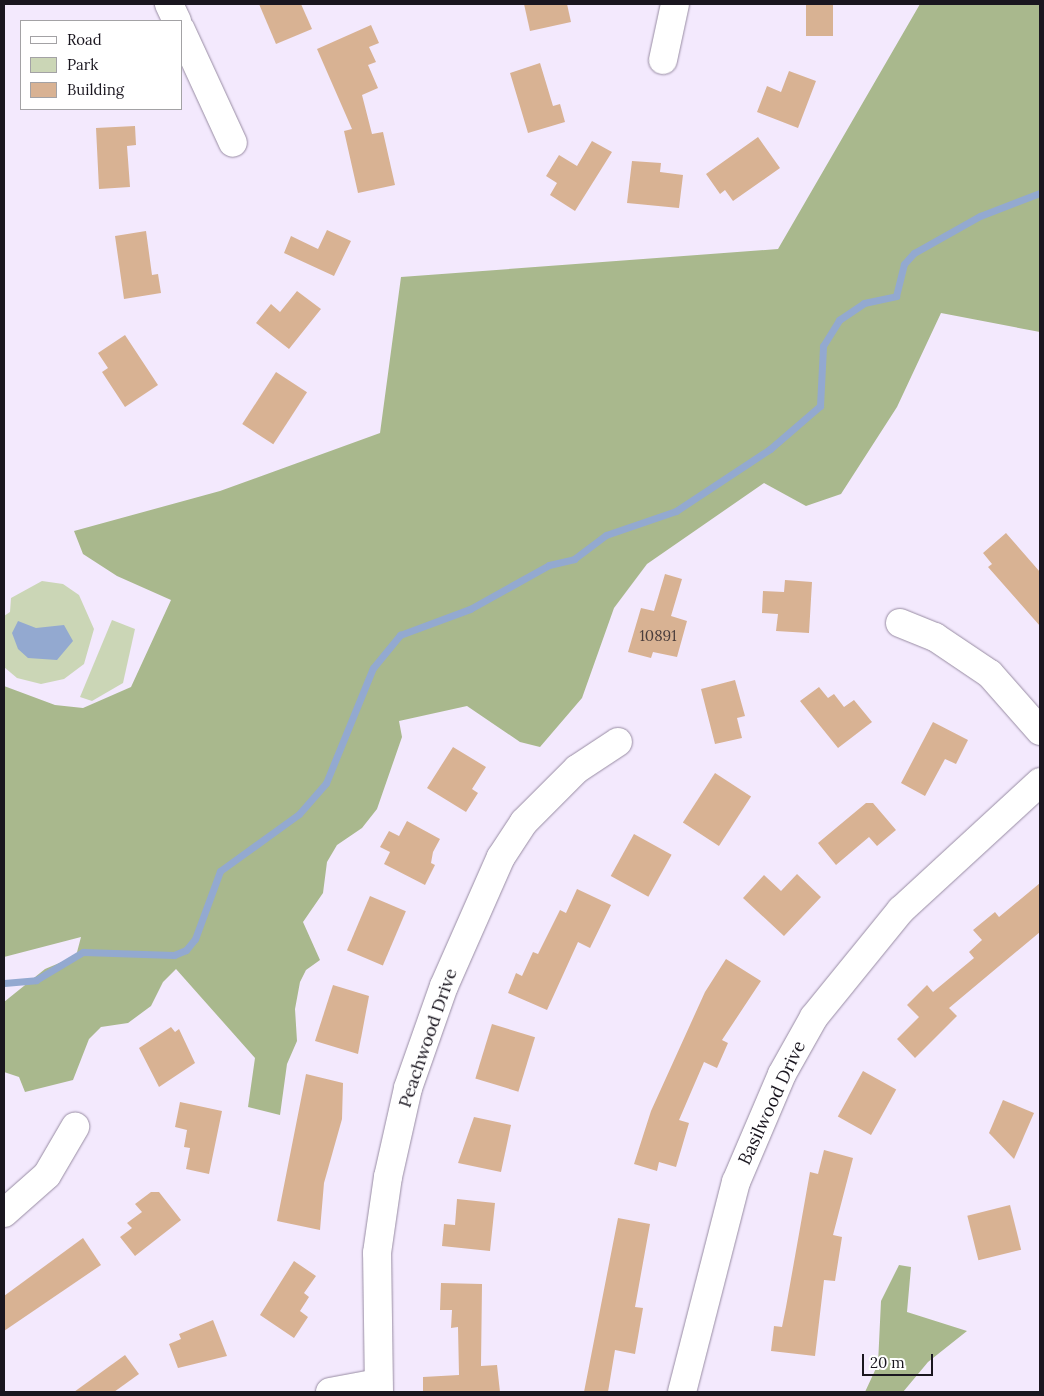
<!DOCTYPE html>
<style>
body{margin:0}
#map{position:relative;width:1044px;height:1396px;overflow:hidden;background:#f3e9fd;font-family:Lora,serif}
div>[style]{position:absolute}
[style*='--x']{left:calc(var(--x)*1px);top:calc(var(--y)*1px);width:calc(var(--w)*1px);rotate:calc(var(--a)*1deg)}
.green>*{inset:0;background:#cbd6b6}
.forest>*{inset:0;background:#a9b88d}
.water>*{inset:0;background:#93a9d0}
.stream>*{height:7px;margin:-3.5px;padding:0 3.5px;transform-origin:3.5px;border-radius:3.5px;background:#93a9d0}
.building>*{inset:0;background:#d8b293;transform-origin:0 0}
.roads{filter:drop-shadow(0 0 1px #988ca3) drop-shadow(0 0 1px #988ca3)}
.minor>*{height:28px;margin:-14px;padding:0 14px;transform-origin:14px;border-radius:14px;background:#fff}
span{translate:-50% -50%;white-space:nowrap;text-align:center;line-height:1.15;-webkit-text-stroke:4.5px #fff;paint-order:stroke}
.number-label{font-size:15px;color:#4a3d3c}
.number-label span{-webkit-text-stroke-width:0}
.street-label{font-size:18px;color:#1a161f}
.frame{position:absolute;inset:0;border:5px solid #1a161f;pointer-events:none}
.legend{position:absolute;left:20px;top:20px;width:162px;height:90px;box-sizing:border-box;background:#fff;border:1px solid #a3a2a5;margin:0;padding:6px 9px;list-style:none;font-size:15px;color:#1a161f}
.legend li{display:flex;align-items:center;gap:10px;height:25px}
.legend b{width:25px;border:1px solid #a3a2a5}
.scale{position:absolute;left:862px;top:1354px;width:71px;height:22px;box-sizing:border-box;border:2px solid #1a161f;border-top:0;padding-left:6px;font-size:15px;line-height:18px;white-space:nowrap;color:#1a161f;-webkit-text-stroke:4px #fff;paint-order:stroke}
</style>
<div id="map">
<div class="green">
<i style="clip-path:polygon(42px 581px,63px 584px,79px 595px,94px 629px,84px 664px,64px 679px,41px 684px,17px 678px,4px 667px,4px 616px,10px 612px,11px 598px)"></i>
<i style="clip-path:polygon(112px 620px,135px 629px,123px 683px,92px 701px,80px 697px)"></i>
</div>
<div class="forest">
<i style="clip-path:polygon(920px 4px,1040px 4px,1040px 332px,941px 313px,897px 407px,841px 494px,806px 506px,764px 483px,647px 564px,614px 608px,582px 698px,540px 747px,520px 742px,467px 706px,399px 721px,402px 737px,377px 809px,362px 828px,337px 845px,327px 862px,323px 893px,303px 922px,320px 960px,306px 970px,300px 982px,295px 1009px,297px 1041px,287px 1064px,280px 1115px,248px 1107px,255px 1058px,176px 969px,163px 982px,151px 1006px,128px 1023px,101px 1027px,89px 1039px,73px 1080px,25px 1092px,19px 1077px,4px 1072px,4px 1002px,45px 969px,76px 956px,81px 937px,4px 957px,4px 686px,55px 705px,83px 708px,131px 687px,171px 600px,117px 576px,83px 554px,74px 531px,220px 491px,380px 433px,401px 277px,778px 249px)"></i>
<i style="clip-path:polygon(899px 1265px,911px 1267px,907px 1312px,967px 1331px,928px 1362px,903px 1392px,865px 1392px,878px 1364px,881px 1301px)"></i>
</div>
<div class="water">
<i style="clip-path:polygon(18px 621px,36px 628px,64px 625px,73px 641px,57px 660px,28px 658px,18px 649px,12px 633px)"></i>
</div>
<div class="stream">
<i style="--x:4;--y:983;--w:32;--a:-5"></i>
<i style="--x:36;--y:980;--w:55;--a:-30.8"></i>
<i style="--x:83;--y:952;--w:91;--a:1.9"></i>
<i style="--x:174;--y:955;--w:13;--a:-23"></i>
<i style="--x:186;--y:950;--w:14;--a:-51"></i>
<i style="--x:195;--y:939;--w:72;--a:-69.8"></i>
<i style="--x:220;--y:871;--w:97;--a:-35.8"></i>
<i style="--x:299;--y:814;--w:41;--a:-48.9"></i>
<i style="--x:326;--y:783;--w:124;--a:-67.8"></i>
<i style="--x:373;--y:668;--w:43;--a:-50.7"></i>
<i style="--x:400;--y:635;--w:75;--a:-20.4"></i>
<i style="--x:470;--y:609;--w:90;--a:-29.1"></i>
<i style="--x:549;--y:565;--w:26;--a:-13"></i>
<i style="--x:574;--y:559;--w:40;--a:-37"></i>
<i style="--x:606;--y:535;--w:74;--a:-18.9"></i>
<i style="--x:676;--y:511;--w:113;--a:-33.4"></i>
<i style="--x:770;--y:449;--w:66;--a:-40.7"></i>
<i style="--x:820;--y:406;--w:60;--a:-87.1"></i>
<i style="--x:823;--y:346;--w:31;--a:-58"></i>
<i style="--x:839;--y:320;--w:30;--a:-34"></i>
<i style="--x:864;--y:303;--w:33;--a:-12"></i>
<i style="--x:896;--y:296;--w:33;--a:-76"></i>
<i style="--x:904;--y:264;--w:15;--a:-48"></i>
<i style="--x:914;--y:253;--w:76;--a:-29.3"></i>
<i style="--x:980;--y:216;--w:64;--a:-21"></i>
</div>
<div class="building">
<i style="clip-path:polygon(259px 4px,301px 4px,312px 29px,276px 44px)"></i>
<i style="clip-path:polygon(524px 4px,567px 4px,571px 22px,530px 31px)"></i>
<i style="left:806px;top:4px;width:27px;height:32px"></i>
<i style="clip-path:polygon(371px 25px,379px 43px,369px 47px,376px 62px,368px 65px,378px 88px,362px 95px,372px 134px,383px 132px,395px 185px,358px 193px,344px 131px,352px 129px,317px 49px)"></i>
<i style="clip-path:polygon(540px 63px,553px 106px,560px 104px,565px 122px,528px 133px,510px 73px)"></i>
<i style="clip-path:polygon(789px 71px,816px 81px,798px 128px,757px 112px,767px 86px,781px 92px)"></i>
<i style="clip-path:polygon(135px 126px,136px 145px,127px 146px,130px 187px,99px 189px,96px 128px)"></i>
<i style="clip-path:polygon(758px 137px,780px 168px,733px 201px,725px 190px,720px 194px,706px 174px)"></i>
<i style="clip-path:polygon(592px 141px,612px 152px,575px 211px,550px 195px,557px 183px,546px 176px,559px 155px,577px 166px)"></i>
<i style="clip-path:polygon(632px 161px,661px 163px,660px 172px,683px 175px,679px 208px,627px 203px)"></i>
<i style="clip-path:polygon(327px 230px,351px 241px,334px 276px,284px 253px,291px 236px,318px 249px)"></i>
<i style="clip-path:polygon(146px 231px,152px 275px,158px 274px,161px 293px,124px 299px,115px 236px)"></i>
<i style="clip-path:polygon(297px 291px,321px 309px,289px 349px,256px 323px,271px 304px,280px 312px)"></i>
<i style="clip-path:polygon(125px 335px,158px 385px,125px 407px,102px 372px,108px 368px,98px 353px)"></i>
<i style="left:276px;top:372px;width:37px;height:62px;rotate:33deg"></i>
<i style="clip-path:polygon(1006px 533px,1040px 572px,1040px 626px,988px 567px,992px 564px,983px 553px)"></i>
<i style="clip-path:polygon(665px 574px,682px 579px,671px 616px,687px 621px,677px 657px,653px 652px,651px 658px,628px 652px,641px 608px,654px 611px)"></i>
<i style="clip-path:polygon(785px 580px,812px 582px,809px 633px,776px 631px,778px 614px,762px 613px,763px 591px,784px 592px)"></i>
<i style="clip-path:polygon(735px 680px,745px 716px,737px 718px,742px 738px,715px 744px,701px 689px)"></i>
<i style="clip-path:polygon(819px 687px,828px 698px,834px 694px,844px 707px,854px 700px,872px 722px,838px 748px,800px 701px)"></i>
<i style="clip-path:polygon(933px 722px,968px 740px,956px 764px,945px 759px,925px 796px,901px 783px)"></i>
<i style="clip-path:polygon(453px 747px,486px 767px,472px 789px,478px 793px,466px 812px,427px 788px)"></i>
<i style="left:715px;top:773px;width:43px;height:59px;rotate:33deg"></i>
<i style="clip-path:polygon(866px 803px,873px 803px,896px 830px,877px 846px,869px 837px,836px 865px,818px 843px)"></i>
<i style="clip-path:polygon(407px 821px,440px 839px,433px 852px,431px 863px,435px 865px,425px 885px,384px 864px,390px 852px,380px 847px,389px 831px,399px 836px)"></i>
<i style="left:634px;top:834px;width:43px;height:48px;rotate:29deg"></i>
<i style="clip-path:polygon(797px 874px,821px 897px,784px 936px,743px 898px,764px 875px,781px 891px)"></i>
<i style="clip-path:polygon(1040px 883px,1040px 932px,949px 1008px,957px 1016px,915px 1058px,897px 1039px,919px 1017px,907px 1005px,927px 985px,933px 992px,974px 958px,969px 952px,982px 940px,973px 930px,995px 912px,999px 917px)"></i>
<i style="clip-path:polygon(577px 889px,611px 905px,590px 948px,578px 942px,547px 1010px,508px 993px,516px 973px,522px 976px,533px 952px,538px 954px,560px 910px,566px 913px)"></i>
<i style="left:370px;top:896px;width:39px;height:59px;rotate:23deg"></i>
<i style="clip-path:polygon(726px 959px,761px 981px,722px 1040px,728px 1043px,717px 1068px,704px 1062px,679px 1120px,689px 1123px,676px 1167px,659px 1162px,657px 1171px,634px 1164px,651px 1111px,705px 992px)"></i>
<i style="clip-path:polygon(333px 985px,369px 996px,358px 1054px,315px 1041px)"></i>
<i style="left:492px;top:1024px;width:45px;height:57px;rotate:17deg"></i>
<i style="clip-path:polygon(171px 1027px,175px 1032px,179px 1029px,195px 1063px,159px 1087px,139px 1048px)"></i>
<i style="left:863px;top:1071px;width:38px;height:52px;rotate:29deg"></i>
<i style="clip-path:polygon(306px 1074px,343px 1083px,342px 1119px,324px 1183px,320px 1230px,277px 1221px)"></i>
<i style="clip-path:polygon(1003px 1100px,1034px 1113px,1014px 1159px,989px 1133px)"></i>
<i style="clip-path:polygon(180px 1102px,222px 1111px,209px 1174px,186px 1169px,190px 1148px,184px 1147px,187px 1130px,175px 1127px)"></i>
<i style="clip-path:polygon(474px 1117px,511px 1125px,501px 1172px,458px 1163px)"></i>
<i style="clip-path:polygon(824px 1150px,853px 1158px,833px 1235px,842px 1237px,835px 1281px,824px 1280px,815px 1356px,771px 1351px,774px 1326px,782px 1327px,786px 1307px,810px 1172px,818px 1174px)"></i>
<i style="clip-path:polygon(151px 1192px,159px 1192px,181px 1220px,135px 1256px,120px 1237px,132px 1228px,127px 1223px,142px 1212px,135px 1204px)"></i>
<i style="clip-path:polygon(457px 1199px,495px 1203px,490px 1251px,442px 1246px,444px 1224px,455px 1225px)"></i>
<i style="left:1010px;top:1205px;width:46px;height:44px;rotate:76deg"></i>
<i style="clip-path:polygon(618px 1218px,650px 1224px,635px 1307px,643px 1308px,635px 1354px,615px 1350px,608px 1392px,584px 1392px)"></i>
<i style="clip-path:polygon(83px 1238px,101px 1265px,4px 1331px,4px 1296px)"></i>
<i style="clip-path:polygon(294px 1261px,316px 1276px,304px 1293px,309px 1297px,300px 1311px,308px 1317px,294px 1338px,260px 1315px)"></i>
<i style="clip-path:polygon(441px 1283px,482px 1284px,481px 1366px,497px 1365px,500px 1392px,423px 1392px,423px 1377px,459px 1375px,458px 1327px,451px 1328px,452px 1310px,440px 1310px)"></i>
<i style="clip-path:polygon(213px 1320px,227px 1356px,178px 1368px,169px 1344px,181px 1339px,179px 1334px)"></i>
<i style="clip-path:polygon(125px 1355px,139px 1374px,114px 1392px,74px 1392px)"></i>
</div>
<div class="roads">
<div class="minor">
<i style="--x:169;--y:4;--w:19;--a:65"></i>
<i style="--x:181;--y:30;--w:124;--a:65.3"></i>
<i style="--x:663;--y:60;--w:57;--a:-77.9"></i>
<i style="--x:900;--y:623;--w:38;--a:22"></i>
<i style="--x:935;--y:637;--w:66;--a:33.9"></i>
<i style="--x:990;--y:674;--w:76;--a:48.7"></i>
<i style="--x:4;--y:1213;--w:57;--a:-41.5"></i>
<i style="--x:47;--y:1175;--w:56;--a:-59.7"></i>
<i style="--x:330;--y:1392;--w:49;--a:-10.6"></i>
<i style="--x:379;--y:1392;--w:139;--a:-90.8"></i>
<i style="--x:377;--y:1253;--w:77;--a:-81.8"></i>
<i style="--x:388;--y:1177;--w:91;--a:-77.3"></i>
<i style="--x:408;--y:1088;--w:108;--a:-70.6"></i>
<i style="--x:444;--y:986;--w:141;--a:-66.2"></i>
<i style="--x:501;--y:857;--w:42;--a:-56.7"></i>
<i style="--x:524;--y:822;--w:75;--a:-45"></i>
<i style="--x:577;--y:769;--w:49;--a:-33.4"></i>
<i style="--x:682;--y:1392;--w:217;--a:-75.6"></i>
<i style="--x:736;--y:1182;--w:117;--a:-66.9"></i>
<i style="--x:782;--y:1074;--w:65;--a:-60.7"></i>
<i style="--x:814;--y:1017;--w:138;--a:-50.9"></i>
<i style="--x:901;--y:910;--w:189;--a:-42.6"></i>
</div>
</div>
<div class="number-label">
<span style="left:658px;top:636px">10891</span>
</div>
<div class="street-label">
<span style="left:428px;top:1038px;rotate:-71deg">Peachwood Drive</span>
<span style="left:772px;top:1103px;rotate:-65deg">Basilwood Drive</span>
</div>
<div class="frame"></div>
<ul class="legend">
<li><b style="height:6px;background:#fff"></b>Road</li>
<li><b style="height:14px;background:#cbd6b6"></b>Park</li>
<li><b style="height:14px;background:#d8b293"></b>Building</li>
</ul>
<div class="scale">20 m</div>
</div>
